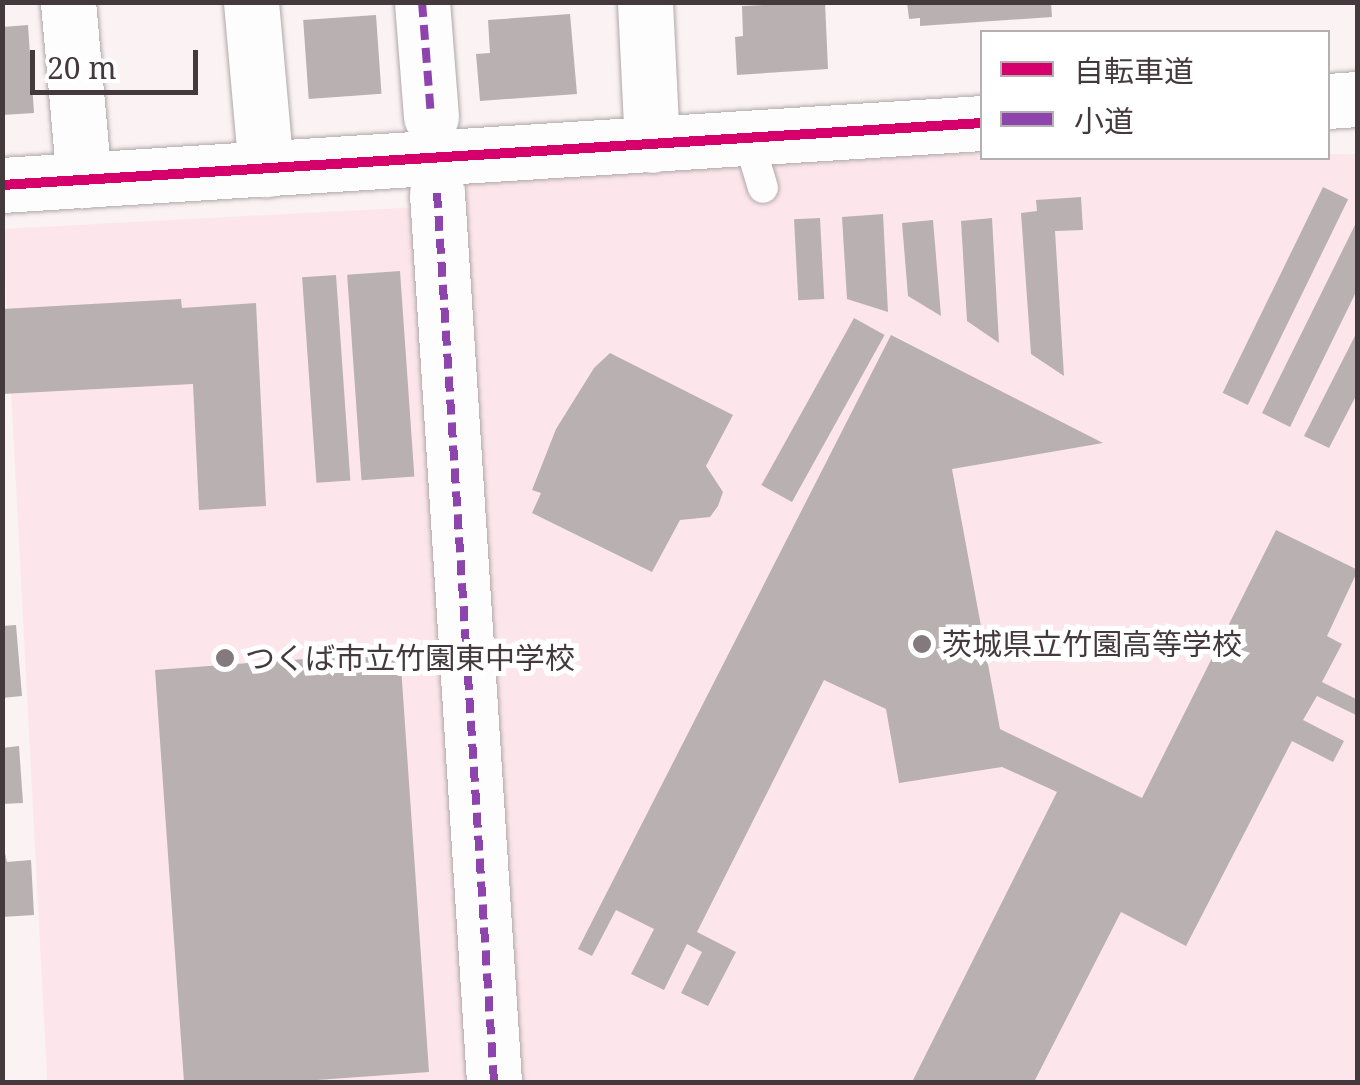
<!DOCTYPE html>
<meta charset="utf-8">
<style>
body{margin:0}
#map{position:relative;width:1360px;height:1085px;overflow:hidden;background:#faf2f3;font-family:"Noto Serif","Noto Sans JP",serif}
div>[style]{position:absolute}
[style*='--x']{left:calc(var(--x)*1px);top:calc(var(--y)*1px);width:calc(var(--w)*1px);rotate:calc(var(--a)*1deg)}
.built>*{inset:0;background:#fce6eb;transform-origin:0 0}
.building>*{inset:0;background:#b9b0b2;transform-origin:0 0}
.roads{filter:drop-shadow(0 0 2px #afa7a8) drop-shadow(0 0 2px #afa7a8)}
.lane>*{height:30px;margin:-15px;padding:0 15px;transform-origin:15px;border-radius:15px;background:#fefdfd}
.street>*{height:55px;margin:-27.5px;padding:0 27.5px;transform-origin:27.5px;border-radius:27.5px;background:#fefdfd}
.secondary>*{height:55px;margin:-27.5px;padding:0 27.5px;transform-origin:27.5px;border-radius:27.5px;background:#fefdfd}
.quiet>*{height:8px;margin-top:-4px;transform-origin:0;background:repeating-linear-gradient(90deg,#8e44ad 0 15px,transparent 0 23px)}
.cycleway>*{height:10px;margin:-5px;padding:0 5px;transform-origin:5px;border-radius:5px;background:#d6006c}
.dots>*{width:28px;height:28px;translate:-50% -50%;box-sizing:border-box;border:5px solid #fff;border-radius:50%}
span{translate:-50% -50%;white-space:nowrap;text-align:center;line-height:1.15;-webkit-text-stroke:10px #fff;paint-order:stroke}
.poi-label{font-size:30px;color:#443a3d}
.left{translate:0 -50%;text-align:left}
.frame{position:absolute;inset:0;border:5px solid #443a3d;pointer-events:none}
.legend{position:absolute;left:980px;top:30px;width:350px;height:130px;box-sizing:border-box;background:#fff;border:2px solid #b4b0b1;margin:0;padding:12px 18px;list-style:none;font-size:30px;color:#443a3d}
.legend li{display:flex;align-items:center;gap:20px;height:50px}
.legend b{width:50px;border:2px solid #b4b0b1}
.scale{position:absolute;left:30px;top:50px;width:168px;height:45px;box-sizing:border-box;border:5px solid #443a3d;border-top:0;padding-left:12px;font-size:30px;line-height:35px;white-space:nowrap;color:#443a3d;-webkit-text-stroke:8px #fff;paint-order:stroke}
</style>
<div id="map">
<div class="built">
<i style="left:1357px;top:154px;width:928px;height:902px;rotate:90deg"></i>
<i style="left:420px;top:207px;width:877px;height:418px;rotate:87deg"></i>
</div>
<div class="building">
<i style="clip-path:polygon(825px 2px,828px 69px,737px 75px,735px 37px,743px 36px,742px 6px)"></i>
<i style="clip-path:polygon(907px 2px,1051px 2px,1052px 17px,920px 26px,920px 18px,909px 19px)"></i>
<i style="clip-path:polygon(570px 14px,577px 94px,480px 101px,476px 54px,490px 53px,488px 20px)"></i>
<i style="left:376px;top:15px;width:79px;height:73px;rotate:86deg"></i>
<i style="clip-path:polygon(28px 25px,34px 113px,2px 115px,2px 27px)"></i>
<i style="left:1323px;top:187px;width:28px;height:229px;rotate:26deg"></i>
<i style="clip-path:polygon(1081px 197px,1083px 230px,1055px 231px,1064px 376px,1031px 354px,1021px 213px,1037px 211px,1036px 200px)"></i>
<i style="clip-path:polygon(883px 214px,888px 312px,847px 299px,842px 217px)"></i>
<i style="left:820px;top:218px;width:81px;height:26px;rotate:87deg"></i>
<i style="clip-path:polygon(992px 218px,999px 343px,967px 321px,961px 221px)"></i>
<i style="clip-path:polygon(1358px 219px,1358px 288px,1290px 427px,1262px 413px)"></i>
<i style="clip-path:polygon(933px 220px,941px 316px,908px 296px,902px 223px)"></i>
<i style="left:400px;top:271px;width:206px;height:53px;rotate:86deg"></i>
<i style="left:336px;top:275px;width:206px;height:34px;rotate:86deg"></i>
<i style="clip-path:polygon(181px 299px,182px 308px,256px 303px,266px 506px,199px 510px,193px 384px,2px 394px,2px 309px)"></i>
<i style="left:854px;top:318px;width:35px;height:191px;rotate:29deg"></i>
<i style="clip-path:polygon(1358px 330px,1358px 392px,1329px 448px,1304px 436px)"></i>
<i style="clip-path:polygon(891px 335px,1103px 443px,952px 469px,1000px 729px,1142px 798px,1276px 530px,1358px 570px,1327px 636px,1342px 644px,1322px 682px,1358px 700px,1358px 716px,1317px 696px,1303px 720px,1344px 741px,1333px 762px,1292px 741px,1186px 946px,1121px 912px,1034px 1082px,912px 1082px,1057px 792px,1002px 767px,899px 783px,886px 709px,824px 680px,697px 932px,736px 952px,708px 1006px,681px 993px,702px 952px,687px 944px,664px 990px,631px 974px,654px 929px,616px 910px,592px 956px,578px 949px)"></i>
<i style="clip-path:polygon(610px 353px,733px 415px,706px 466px,723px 492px,718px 506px,710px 517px,680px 520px,652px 572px,532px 513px,541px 493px,532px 490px,556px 429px,594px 368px)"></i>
<i style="clip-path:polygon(16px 625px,22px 696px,2px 698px,2px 626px)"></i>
<i style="clip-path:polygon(400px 652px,429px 1072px,289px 1082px,184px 1082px,155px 670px)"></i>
<i style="clip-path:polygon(19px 746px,23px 803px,2px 804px,2px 748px)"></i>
<i style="clip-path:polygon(2px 840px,7px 862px,31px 860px,34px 915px,2px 917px)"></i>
</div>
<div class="roads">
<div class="lane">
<i style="--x:748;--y:138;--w:52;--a:73.3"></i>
</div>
<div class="street">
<i style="--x:68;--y:2;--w:179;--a:84.9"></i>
<i style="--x:251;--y:2;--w:168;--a:84.9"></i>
<i style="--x:422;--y:2;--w:115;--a:85.5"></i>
<i style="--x:645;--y:2;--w:143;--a:87.2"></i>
<i style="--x:437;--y:193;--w:891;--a:86.33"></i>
</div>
<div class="secondary">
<i style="--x:1328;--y:101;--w:30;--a:-4"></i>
<i style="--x:2;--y:185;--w:982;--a:-3.62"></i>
</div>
</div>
<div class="quiet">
<i style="--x:422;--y:2;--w:115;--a:85.5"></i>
<i style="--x:437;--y:193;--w:891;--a:86.33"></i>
</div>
<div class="cycleway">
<i style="--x:2;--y:185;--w:982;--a:-3.62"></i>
</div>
<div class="dots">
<i style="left:922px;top:644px;background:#847a7d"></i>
<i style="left:225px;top:658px;background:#847a7d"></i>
</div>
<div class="poi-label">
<span class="left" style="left:942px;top:644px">茨城県立竹園高等学校</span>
<span class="left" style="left:245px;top:658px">つくば市立竹園東中学校</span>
</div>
<div class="frame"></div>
<ul class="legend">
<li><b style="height:12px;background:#d6006c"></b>自転車道</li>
<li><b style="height:12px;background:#8e44ad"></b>小道</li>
</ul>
<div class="scale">20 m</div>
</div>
